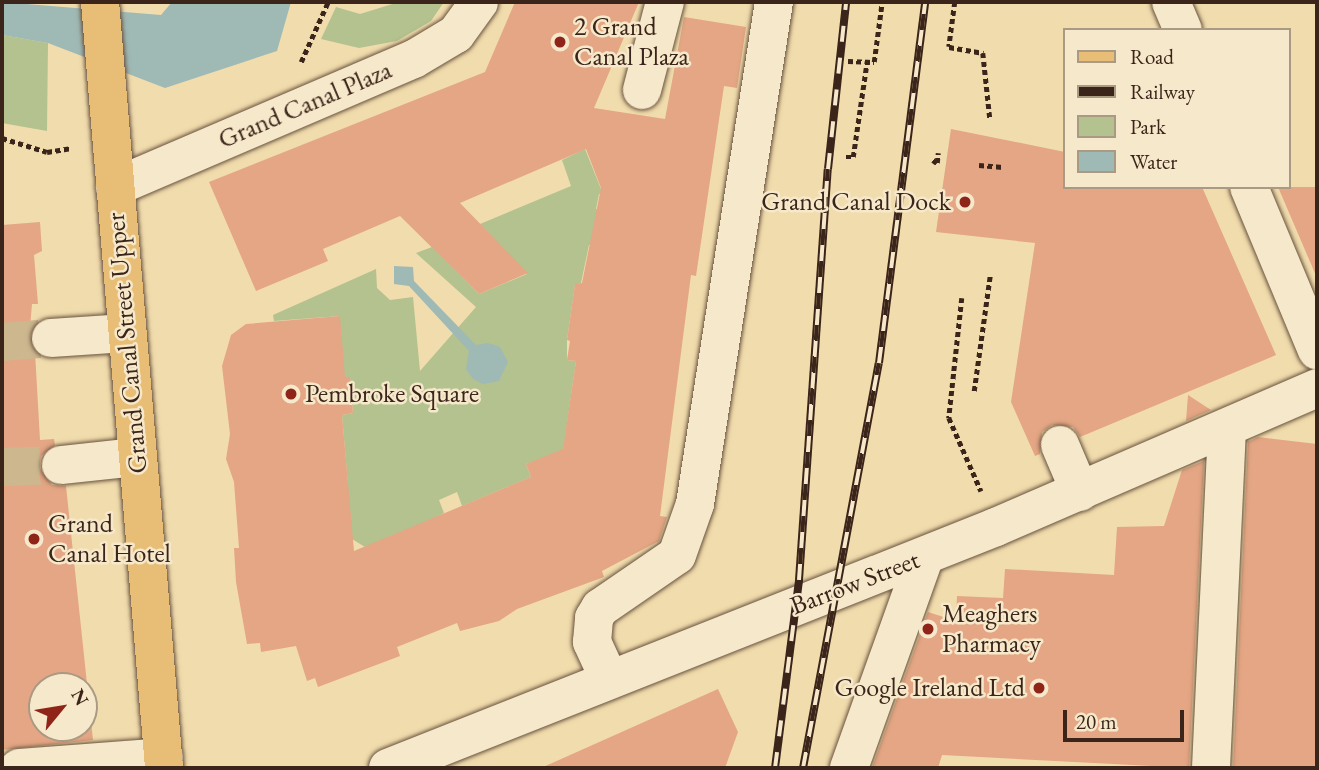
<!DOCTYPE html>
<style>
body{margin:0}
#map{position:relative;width:1319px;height:770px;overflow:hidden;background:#f1dcad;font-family:"EB Garamond",serif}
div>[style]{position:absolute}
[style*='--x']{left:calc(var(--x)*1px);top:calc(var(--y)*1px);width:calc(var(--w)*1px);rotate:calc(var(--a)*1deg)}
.green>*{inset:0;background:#b3c28f}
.water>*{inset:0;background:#9fb9b5}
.building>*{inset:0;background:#e4a684}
.minor-tunnel>*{height:38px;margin-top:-19px;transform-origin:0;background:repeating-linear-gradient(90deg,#cdb78f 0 38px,transparent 0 57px)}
.path>*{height:4.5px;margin-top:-2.25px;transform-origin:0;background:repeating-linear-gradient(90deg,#3b2419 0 5px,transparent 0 8.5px)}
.roads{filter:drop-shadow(0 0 2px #68523e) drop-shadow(0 0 2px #68523e)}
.minor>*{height:38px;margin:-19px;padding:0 19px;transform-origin:19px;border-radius:19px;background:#f6e8ca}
.major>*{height:38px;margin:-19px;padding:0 19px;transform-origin:19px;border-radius:19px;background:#e8be76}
.rail>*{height:8px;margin-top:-4px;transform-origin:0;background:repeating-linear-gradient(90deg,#f6e8ca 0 16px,#3b2419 0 32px);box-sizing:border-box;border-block:2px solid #3b2419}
.path-bridge>*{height:4.5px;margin-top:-2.25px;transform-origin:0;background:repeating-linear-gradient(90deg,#3b2419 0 5px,transparent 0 8.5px)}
.dots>*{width:19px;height:19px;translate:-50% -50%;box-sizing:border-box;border:4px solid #f6e8ca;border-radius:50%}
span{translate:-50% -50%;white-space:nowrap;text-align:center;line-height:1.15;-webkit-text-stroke:5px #f6e8ca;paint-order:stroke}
.poi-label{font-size:26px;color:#3b2419}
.left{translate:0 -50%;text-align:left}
.right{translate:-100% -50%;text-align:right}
.street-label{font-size:26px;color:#3b2419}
.frame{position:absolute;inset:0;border:4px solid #3b2419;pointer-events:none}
.legend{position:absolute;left:1063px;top:28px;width:228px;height:161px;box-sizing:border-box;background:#f6e8ca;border:2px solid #ab9a83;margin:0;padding:9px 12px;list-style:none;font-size:21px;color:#3b2419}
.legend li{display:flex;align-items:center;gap:14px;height:35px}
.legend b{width:35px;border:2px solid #ab9a83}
.north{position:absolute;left:28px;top:672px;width:70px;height:70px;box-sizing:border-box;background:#f6e8ca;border:2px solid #ab9a83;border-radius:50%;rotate:60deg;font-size:19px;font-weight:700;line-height:28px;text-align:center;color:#3b2419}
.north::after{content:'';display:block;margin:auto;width:24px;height:32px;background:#8f2418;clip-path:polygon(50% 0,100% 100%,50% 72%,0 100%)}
.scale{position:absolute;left:1063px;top:710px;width:121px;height:32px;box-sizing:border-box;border:4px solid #3b2419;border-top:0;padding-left:9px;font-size:21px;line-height:24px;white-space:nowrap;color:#3b2419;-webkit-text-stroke:5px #f6e8ca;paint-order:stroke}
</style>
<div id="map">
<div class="green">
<i style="clip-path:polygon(399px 2px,444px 2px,431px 21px,397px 41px,359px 48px,321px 39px,336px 7px,360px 14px)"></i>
<i style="clip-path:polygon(2px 35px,48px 43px,47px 131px,2px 123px)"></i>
<i style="clip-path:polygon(585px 149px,603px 194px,599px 194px,596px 209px,602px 211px,596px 244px,589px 245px,581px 283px,575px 285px,567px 340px,567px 360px,576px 361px,563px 452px,526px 464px,531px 477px,462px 506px,457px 492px,439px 500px,444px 513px,373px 552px,344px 534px,348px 485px,342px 415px,353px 413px,350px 377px,339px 378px,340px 316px,274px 321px,273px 315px,376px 269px,377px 288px,390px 300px,413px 297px,420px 371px,476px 307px,416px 253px,432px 247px,479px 294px,527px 274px,480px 224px,571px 186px,562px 160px)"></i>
</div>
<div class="water">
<i style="clip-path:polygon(2px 2px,161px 15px,172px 2px,291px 2px,277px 51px,165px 88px,48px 43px,2px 35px)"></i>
<i style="clip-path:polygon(394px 266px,413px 267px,414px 281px,476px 345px,488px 343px,500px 347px,508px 362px,499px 381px,483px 384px,473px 379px,466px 369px,469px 351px,409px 286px,394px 284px)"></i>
</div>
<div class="building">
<i style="clip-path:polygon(515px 2px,639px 2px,594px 108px,665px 119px,684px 17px,746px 27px,737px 88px,724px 86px,696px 276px,691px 275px,660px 516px,667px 517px,659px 541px,602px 571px,604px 577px,517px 609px,499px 621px,460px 631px,457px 623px,397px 647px,400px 656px,318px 687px,315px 678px,307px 681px,296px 646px,261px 652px,260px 643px,247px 644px,236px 582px,234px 548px,239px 548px,234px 482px,226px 459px,230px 434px,222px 366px,231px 335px,246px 324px,340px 316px,345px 377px,350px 377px,353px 413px,342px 415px,354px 551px,531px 477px,526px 464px,563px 449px,576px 361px,567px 360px,570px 341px,567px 340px,575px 284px,582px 283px,601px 188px,586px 149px,460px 203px,528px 273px,479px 294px,400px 216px,323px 249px,328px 261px,256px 291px,209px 182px,485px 72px)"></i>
<i style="clip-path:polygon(951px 129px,1065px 152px,1065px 187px,1202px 187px,1276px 355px,1080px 437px,1073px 427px,1052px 425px,1042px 432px,1040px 454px,1035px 456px,1011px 402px,1035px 243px,936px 232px)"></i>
<i style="clip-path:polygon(1278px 187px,1317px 187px,1317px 278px)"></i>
<i style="clip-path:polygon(evenodd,40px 222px,42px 251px,34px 255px,38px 304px,32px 304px,29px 340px,35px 352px,40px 440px,54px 439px,55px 445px,41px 456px,39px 467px,52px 485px,66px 486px,93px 740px,2px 750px,2px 225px,40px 222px,42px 686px,84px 686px,84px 728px,42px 728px,42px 686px)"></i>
<i style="clip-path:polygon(1188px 395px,1211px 410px,1186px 421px)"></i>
<i style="clip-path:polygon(1258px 437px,1317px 444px,1317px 768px,1233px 768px,1248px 442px)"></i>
<i style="clip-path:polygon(1204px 461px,1189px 768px,942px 755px,938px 768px,872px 768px,928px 612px,956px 621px,957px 596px,1003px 598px,1005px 569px,1114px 575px,1117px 527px,1164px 526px,1182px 470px)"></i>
<i style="clip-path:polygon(718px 689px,738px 732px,725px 768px,541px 768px)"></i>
</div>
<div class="minor-tunnel">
<i style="--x:2;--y:342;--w:49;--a:-4.7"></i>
<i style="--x:2;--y:467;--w:59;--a:-1.9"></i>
</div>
<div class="path">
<i style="--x:955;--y:2;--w:45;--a:97.6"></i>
<i style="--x:949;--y:47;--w:35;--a:10"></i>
<i style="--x:983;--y:53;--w:66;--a:83.9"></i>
<i style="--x:848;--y:61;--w:26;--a:2"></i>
<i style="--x:874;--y:62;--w:61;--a:-82.4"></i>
<i style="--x:301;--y:62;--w:66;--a:-65.8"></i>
<i style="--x:2;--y:138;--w:47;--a:17.3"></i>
<i style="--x:47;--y:152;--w:25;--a:-9"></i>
<i style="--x:846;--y:157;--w:7;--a:0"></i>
<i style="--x:853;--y:157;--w:97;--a:-81.7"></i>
<i style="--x:933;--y:160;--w:5;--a:37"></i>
<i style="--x:979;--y:165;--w:24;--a:5"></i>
<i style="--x:962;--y:298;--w:121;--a:96.2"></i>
<i style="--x:949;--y:418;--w:80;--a:66.3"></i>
<i style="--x:974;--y:391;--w:116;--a:-82.1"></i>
</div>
<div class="roads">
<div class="minor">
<i style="--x:1171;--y:2;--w:30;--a:67"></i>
<i style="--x:642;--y:90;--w:91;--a:-75.4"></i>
<i style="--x:115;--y:187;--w:325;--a:-23.2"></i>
<i style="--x:414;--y:59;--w:49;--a:-30.8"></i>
<i style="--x:456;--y:34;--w:39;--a:-54"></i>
<i style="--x:1249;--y:187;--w:177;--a:67.4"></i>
<i style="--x:51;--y:338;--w:75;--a:-3.8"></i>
<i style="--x:1060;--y:445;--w:51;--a:66.9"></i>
<i style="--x:61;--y:465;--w:75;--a:-6.1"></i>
<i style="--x:609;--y:679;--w:41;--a:-114.7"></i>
<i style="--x:592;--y:642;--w:24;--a:-85"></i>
<i style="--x:594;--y:618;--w:12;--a:-59"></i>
<i style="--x:600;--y:608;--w:93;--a:-34.5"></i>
<i style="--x:677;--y:555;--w:54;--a:-70.6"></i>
<i style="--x:695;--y:504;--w:508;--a:-81.06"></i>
<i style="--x:19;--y:768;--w:145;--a:-4.3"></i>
<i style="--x:388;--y:768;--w:654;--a:-21.62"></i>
<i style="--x:996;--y:527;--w:350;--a:-23.4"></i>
<i style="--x:849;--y:768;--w:225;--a:-70.3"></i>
<i style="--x:1211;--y:768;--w:339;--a:-87.3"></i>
</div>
<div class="major">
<i style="--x:100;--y:2;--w:769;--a:85.22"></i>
</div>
</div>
<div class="rail">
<i style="--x:775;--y:768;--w:190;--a:-82.7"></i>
<i style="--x:799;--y:580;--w:412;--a:-86"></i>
<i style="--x:828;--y:169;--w:168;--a:-83.8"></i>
<i style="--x:803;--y:768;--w:412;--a:-79.4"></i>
<i style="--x:879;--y:363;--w:364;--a:-82.7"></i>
</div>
<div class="path-bridge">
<i style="--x:937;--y:163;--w:10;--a:-84"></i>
</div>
<div class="dots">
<i style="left:560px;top:42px;background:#8f2418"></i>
<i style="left:965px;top:202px;background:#8f2418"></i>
<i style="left:291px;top:394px;background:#8f2418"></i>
<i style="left:34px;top:539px;background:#8f2418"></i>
<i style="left:928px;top:629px;background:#8f2418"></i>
<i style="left:1039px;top:688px;background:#8f2418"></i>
</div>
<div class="poi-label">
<span class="left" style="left:574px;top:42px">2 Grand<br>Canal Plaza</span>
<span class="right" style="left:951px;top:202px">Grand Canal Dock</span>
<span class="left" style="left:305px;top:394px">Pembroke Square</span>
<span class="left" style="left:48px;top:539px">Grand<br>Canal Hotel</span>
<span class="left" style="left:942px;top:629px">Meaghers<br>Pharmacy</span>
<span class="right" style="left:1025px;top:688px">Google Ireland Ltd</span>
</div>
<div class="street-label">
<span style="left:305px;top:105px;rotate:-23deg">Grand Canal Plaza</span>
<span style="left:127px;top:343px;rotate:-95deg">Grand Canal Street Upper</span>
<span style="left:855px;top:583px;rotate:-21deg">Barrow Street</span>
</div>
<div class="frame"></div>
<ul class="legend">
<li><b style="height:9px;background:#e8be76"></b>Road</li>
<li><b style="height:9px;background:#3b2419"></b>Railway</li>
<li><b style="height:19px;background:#b3c28f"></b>Park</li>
<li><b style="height:19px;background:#9fb9b5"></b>Water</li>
</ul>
<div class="north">N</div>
<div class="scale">20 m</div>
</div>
